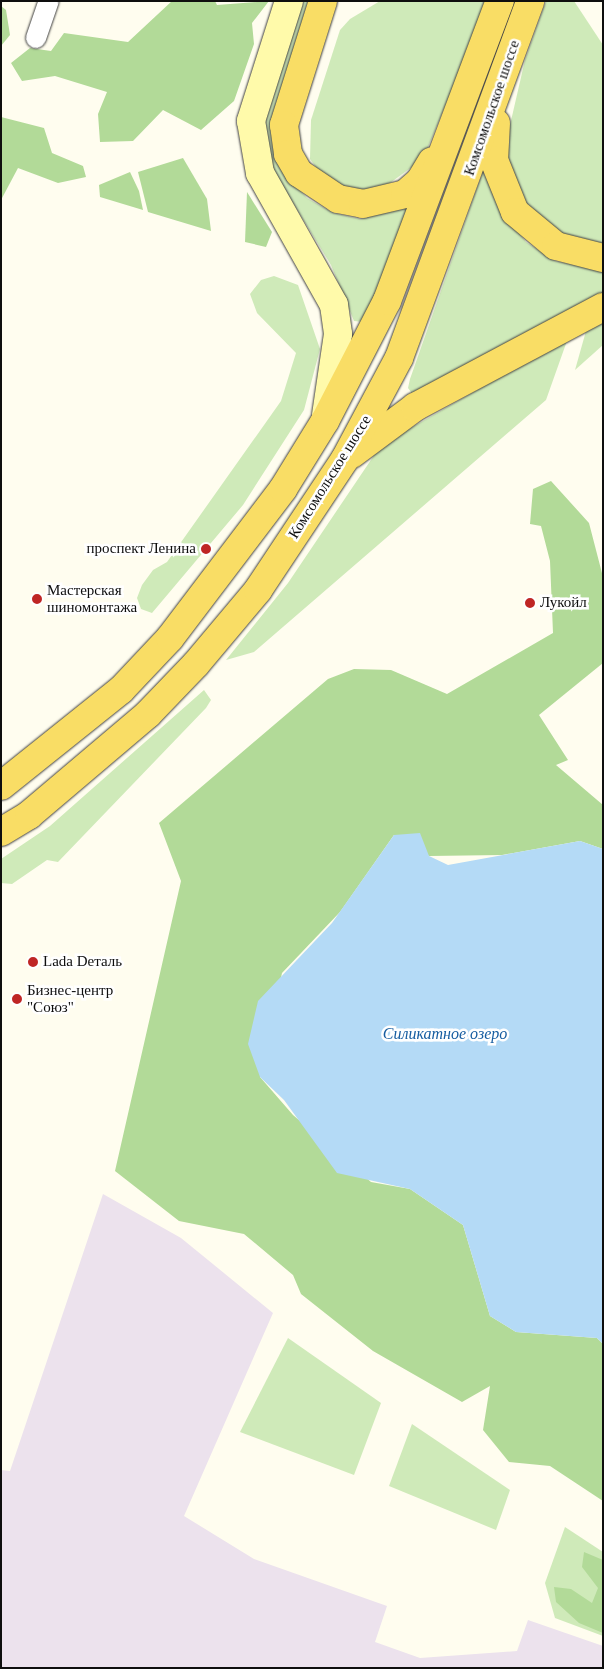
<!DOCTYPE html>
<meta charset="utf-8">
<style>
body{margin:0}
#map{position:relative;width:604px;height:1669px;overflow:hidden;background:#fffdef;font-family:Georgia,serif}
div>[style]{position:absolute}
[style*='--x']{left:calc(var(--x)*1px);top:calc(var(--y)*1px);width:calc(var(--w)*1px);rotate:calc(var(--a)*1deg)}
.industrial>*{inset:0;background:#ece2ed}
.green>*{inset:0;background:#cfeab9}
.forest>*{inset:0;background:#b2da98}
.water>*{inset:0;background:#b4daf6}
.roads{filter:drop-shadow(0 0 1px #414141) drop-shadow(0 0 1px #414141)}
.minor>*{height:20px;margin:-10px;padding:0 10px;transform-origin:10px;border-radius:10px;background:#fff}
.secondary>*{height:28px;margin:-14px;padding:0 14px;transform-origin:14px;border-radius:14px;background:#fffaaa}
.primary>*{height:28px;margin:-14px;padding:0 14px;transform-origin:14px;border-radius:14px;background:#f9dd65}
.dots>*{width:14px;height:14px;translate:-50% -50%;box-sizing:border-box;border:2px solid #fff;border-radius:50%}
span{translate:-50% -50%;white-space:nowrap;text-align:center;line-height:1.15;-webkit-text-stroke:5px #fff;paint-order:stroke}
.street-label{font-size:15px;color:#0e0e0e}
.poi-label{font-size:15px;color:#0e0e0e}
.right{translate:-100% -50%;text-align:right}
.left{translate:0 -50%;text-align:left}
.water-label{font-size:16px;color:#165da1;font-style:italic}
.frame{position:absolute;inset:0;border:2px solid #0e0e0e;pointer-events:none}
</style>
<div id="map">
<div class="industrial">
<i style="clip-path:polygon(103px 1194px,181px 1238px,273px 1313px,184px 1516px,254px 1559px,387px 1606px,375px 1642px,420px 1658px,517px 1651px,528px 1620px,603px 1646px,603px 1668px,1px 1668px,1px 1470px,10px 1471px)"></i>
</div>
<div class="green">
<i style="clip-path:polygon(304px 1px,312px 1px,288px 178px,307px 198px,333px 213px,360px 219px,411px 207px,363px 322px,354px 321px,331px 265px,274px 172px,265px 147px,266px 113px)"></i>
<i style="clip-path:polygon(380px 1px,489px 1px,423px 159px,383px 188px,362px 191px,339px 186px,321px 174px,310px 159px,311px 120px,340px 30px,350px 19px)"></i>
<i style="clip-path:polygon(546px 1px,574px 1px,603px 45px,603px 247px,565px 240px,523px 205px,507px 162px,507px 138px,525px 60px)"></i>
<i style="clip-path:polygon(483px 171px,498px 206px,526px 242px,555px 261px,603px 271px,603px 297px,414px 396px,408px 388px,410px 379px)"></i>
<i style="clip-path:polygon(274px 276px,298px 285px,320px 349px,304px 410px,243px 505px,152px 613px,141px 609px,137px 598px,142px 585px,153px 570px,167px 562px,281px 401px,296px 353px,257px 313px,250px 294px,261px 280px)"></i>
<i style="clip-path:polygon(603px 322px,603px 345px,575px 370px,586px 331px)"></i>
<i style="clip-path:polygon(568px 338px,546px 400px,254px 652px,226px 660px,288px 583px,381px 445px)"></i>
<i style="clip-path:polygon(204px 690px,211px 700px,206px 708px,58px 862px,47px 860px,12px 884px,1px 883px,1px 859px,50px 826px)"></i>
<i style="clip-path:polygon(288px 1338px,381px 1403px,354px 1475px,240px 1432px)"></i>
<i style="clip-path:polygon(412px 1424px,510px 1490px,496px 1530px,389px 1486px)"></i>
<i style="clip-path:polygon(565px 1527px,603px 1552px,603px 1636px,555px 1618px,545px 1583px)"></i>
</div>
<div class="forest">
<i style="clip-path:polygon(172px 1px,215px 1px,217px 5px,269px 1px,252px 23px,254px 44px,234px 101px,201px 130px,163px 110px,133px 141px,100px 142px,98px 114px,107px 92px,55px 76px,22px 81px,11px 63px,30px 48px,51px 51px,64px 33px,128px 42px)"></i>
<i style="clip-path:polygon(1px 6px,6px 10px,10px 35px,1px 46px)"></i>
<i style="clip-path:polygon(1px 117px,44px 128px,52px 153px,83px 166px,86px 177px,58px 183px,18px 168px,1px 200px)"></i>
<i style="clip-path:polygon(183px 158px,207px 199px,211px 231px,148px 212px,138px 172px)"></i>
<i style="clip-path:polygon(130px 172px,139px 191px,143px 210px,100px 197px,99px 185px)"></i>
<i style="clip-path:polygon(247px 192px,272px 232px,266px 247px,245px 242px)"></i>
<i style="clip-path:polygon(551px 481px,589px 523px,603px 577px,603px 663px,539px 715px,568px 760px,556px 765px,603px 805px,603px 849px,580px 841px,502px 855px,429px 856px,394px 835px,340px 912px,282px 973px,260px 1077px,293px 1115px,371px 1182px,410px 1189px,463px 1225px,490px 1316px,516px 1332px,597px 1338px,603px 1344px,603px 1501px,550px 1466px,509px 1462px,483px 1430px,490px 1386px,462px 1402px,373px 1351px,301px 1294px,293px 1275px,244px 1234px,179px 1221px,115px 1171px,181px 881px,159px 823px,328px 679px,354px 669px,391px 670px,447px 694px,553px 633px,550px 561px,541px 526px,530px 524px,533px 489px)"></i>
<i style="clip-path:polygon(584px 1552px,603px 1560px,603px 1633px,579px 1623px,556px 1602px,554px 1587px,571px 1589px,592px 1603px,598px 1588px,582px 1567px)"></i>
</div>
<div class="water">
<i style="clip-path:polygon(420px 833px,429px 856px,448px 865px,580px 841px,603px 849px,603px 1344px,597px 1338px,516px 1332px,490px 1316px,463px 1225px,410px 1189px,337px 1173px,284px 1100px,260px 1077px,248px 1044px,258px 1001px,332px 923px,394px 835px)"></i>
</div>
<div class="roads">
<div class="minor">
<i style="--x:36;--y:38;--w:39;--a:-71"></i>
</div>
<div class="secondary">
<i style="--x:289;--y:1;--w:126;--a:107.6"></i>
<i style="--x:251;--y:121;--w:53;--a:80.2"></i>
<i style="--x:260;--y:173;--w:151;--a:60.7"></i>
<i style="--x:334;--y:305;--w:29;--a:82"></i>
<i style="--x:338;--y:334;--w:82;--a:98.4"></i>
</div>
<div class="primary">
<i style="--x:323;--y:1;--w:130;--a:107.5"></i>
<i style="--x:284;--y:125;--w:29;--a:82"></i>
<i style="--x:288;--y:154;--w:22;--a:60"></i>
<i style="--x:299;--y:173;--w:47;--a:33.7"></i>
<i style="--x:338;--y:199;--w:25;--a:11"></i>
<i style="--x:363;--y:204;--w:43;--a:-13.4"></i>
<i style="--x:405;--y:194;--w:20;--a:-41"></i>
<i style="--x:420;--y:181;--w:23;--a:-59"></i>
<i style="--x:496;--y:123;--w:37;--a:93"></i>
<i style="--x:494;--y:160;--w:56;--a:68"></i>
<i style="--x:515;--y:212;--w:53;--a:39.7"></i>
<i style="--x:556;--y:246;--w:49;--a:14.3"></i>
<i style="--x:352;--y:454;--w:79;--a:-36.7"></i>
<i style="--x:415;--y:407;--w:213;--a:-28"></i>
<i style="--x:1;--y:786;--w:154;--a:-38.7"></i>
<i style="--x:121;--y:690;--w:71;--a:-46.7"></i>
<i style="--x:170;--y:638;--w:187;--a:-52.8"></i>
<i style="--x:283;--y:489;--w:80;--a:-58.3"></i>
<i style="--x:325;--y:421;--w:135;--a:-62.7"></i>
<i style="--x:387;--y:301;--w:321;--a:-69.4"></i>
<i style="--x:1;--y:832;--w:33;--a:-31"></i>
<i style="--x:29;--y:815;--w:156;--a:-40.3"></i>
<i style="--x:148;--y:714;--w:69;--a:-46.2"></i>
<i style="--x:196;--y:664;--w:97;--a:-50"></i>
<i style="--x:258;--y:590;--w:157;--a:-56.4"></i>
<i style="--x:345;--y:459;--w:115;--a:-61.9"></i>
<i style="--x:399;--y:358;--w:380;--a:-69.8"></i>
</div>
</div>
<div class="dots">
<i style="left:206px;top:549px;background:#bf2625"></i>
<i style="left:37px;top:599px;background:#bf2625"></i>
<i style="left:530px;top:603px;background:#bf2625"></i>
<i style="left:33px;top:962px;background:#bf2625"></i>
<i style="left:17px;top:999px;background:#bf2625"></i>
</div>
<div class="street-label">
<span style="left:492px;top:108px;rotate:-71deg">Комсомольское шоссе</span>
<span style="left:330px;top:477px;rotate:-58deg">Комсомольское шоссе</span>
</div>
<div class="poi-label">
<span class="right" style="left:196px;top:549px">проспект Ленина</span>
<span class="left" style="left:47px;top:599px">Мастерская<br>шиномонтажа</span>
<span class="left" style="left:540px;top:603px">Лукойл</span>
<span class="left" style="left:43px;top:962px">Lada Dеталь</span>
<span class="left" style="left:27px;top:999px">Бизнес-центр<br>"Союз"</span>
</div>
<div class="water-label">
<span style="left:445px;top:1034px">Силикатное озеро</span>
</div>
<div class="frame"></div>
</div>
